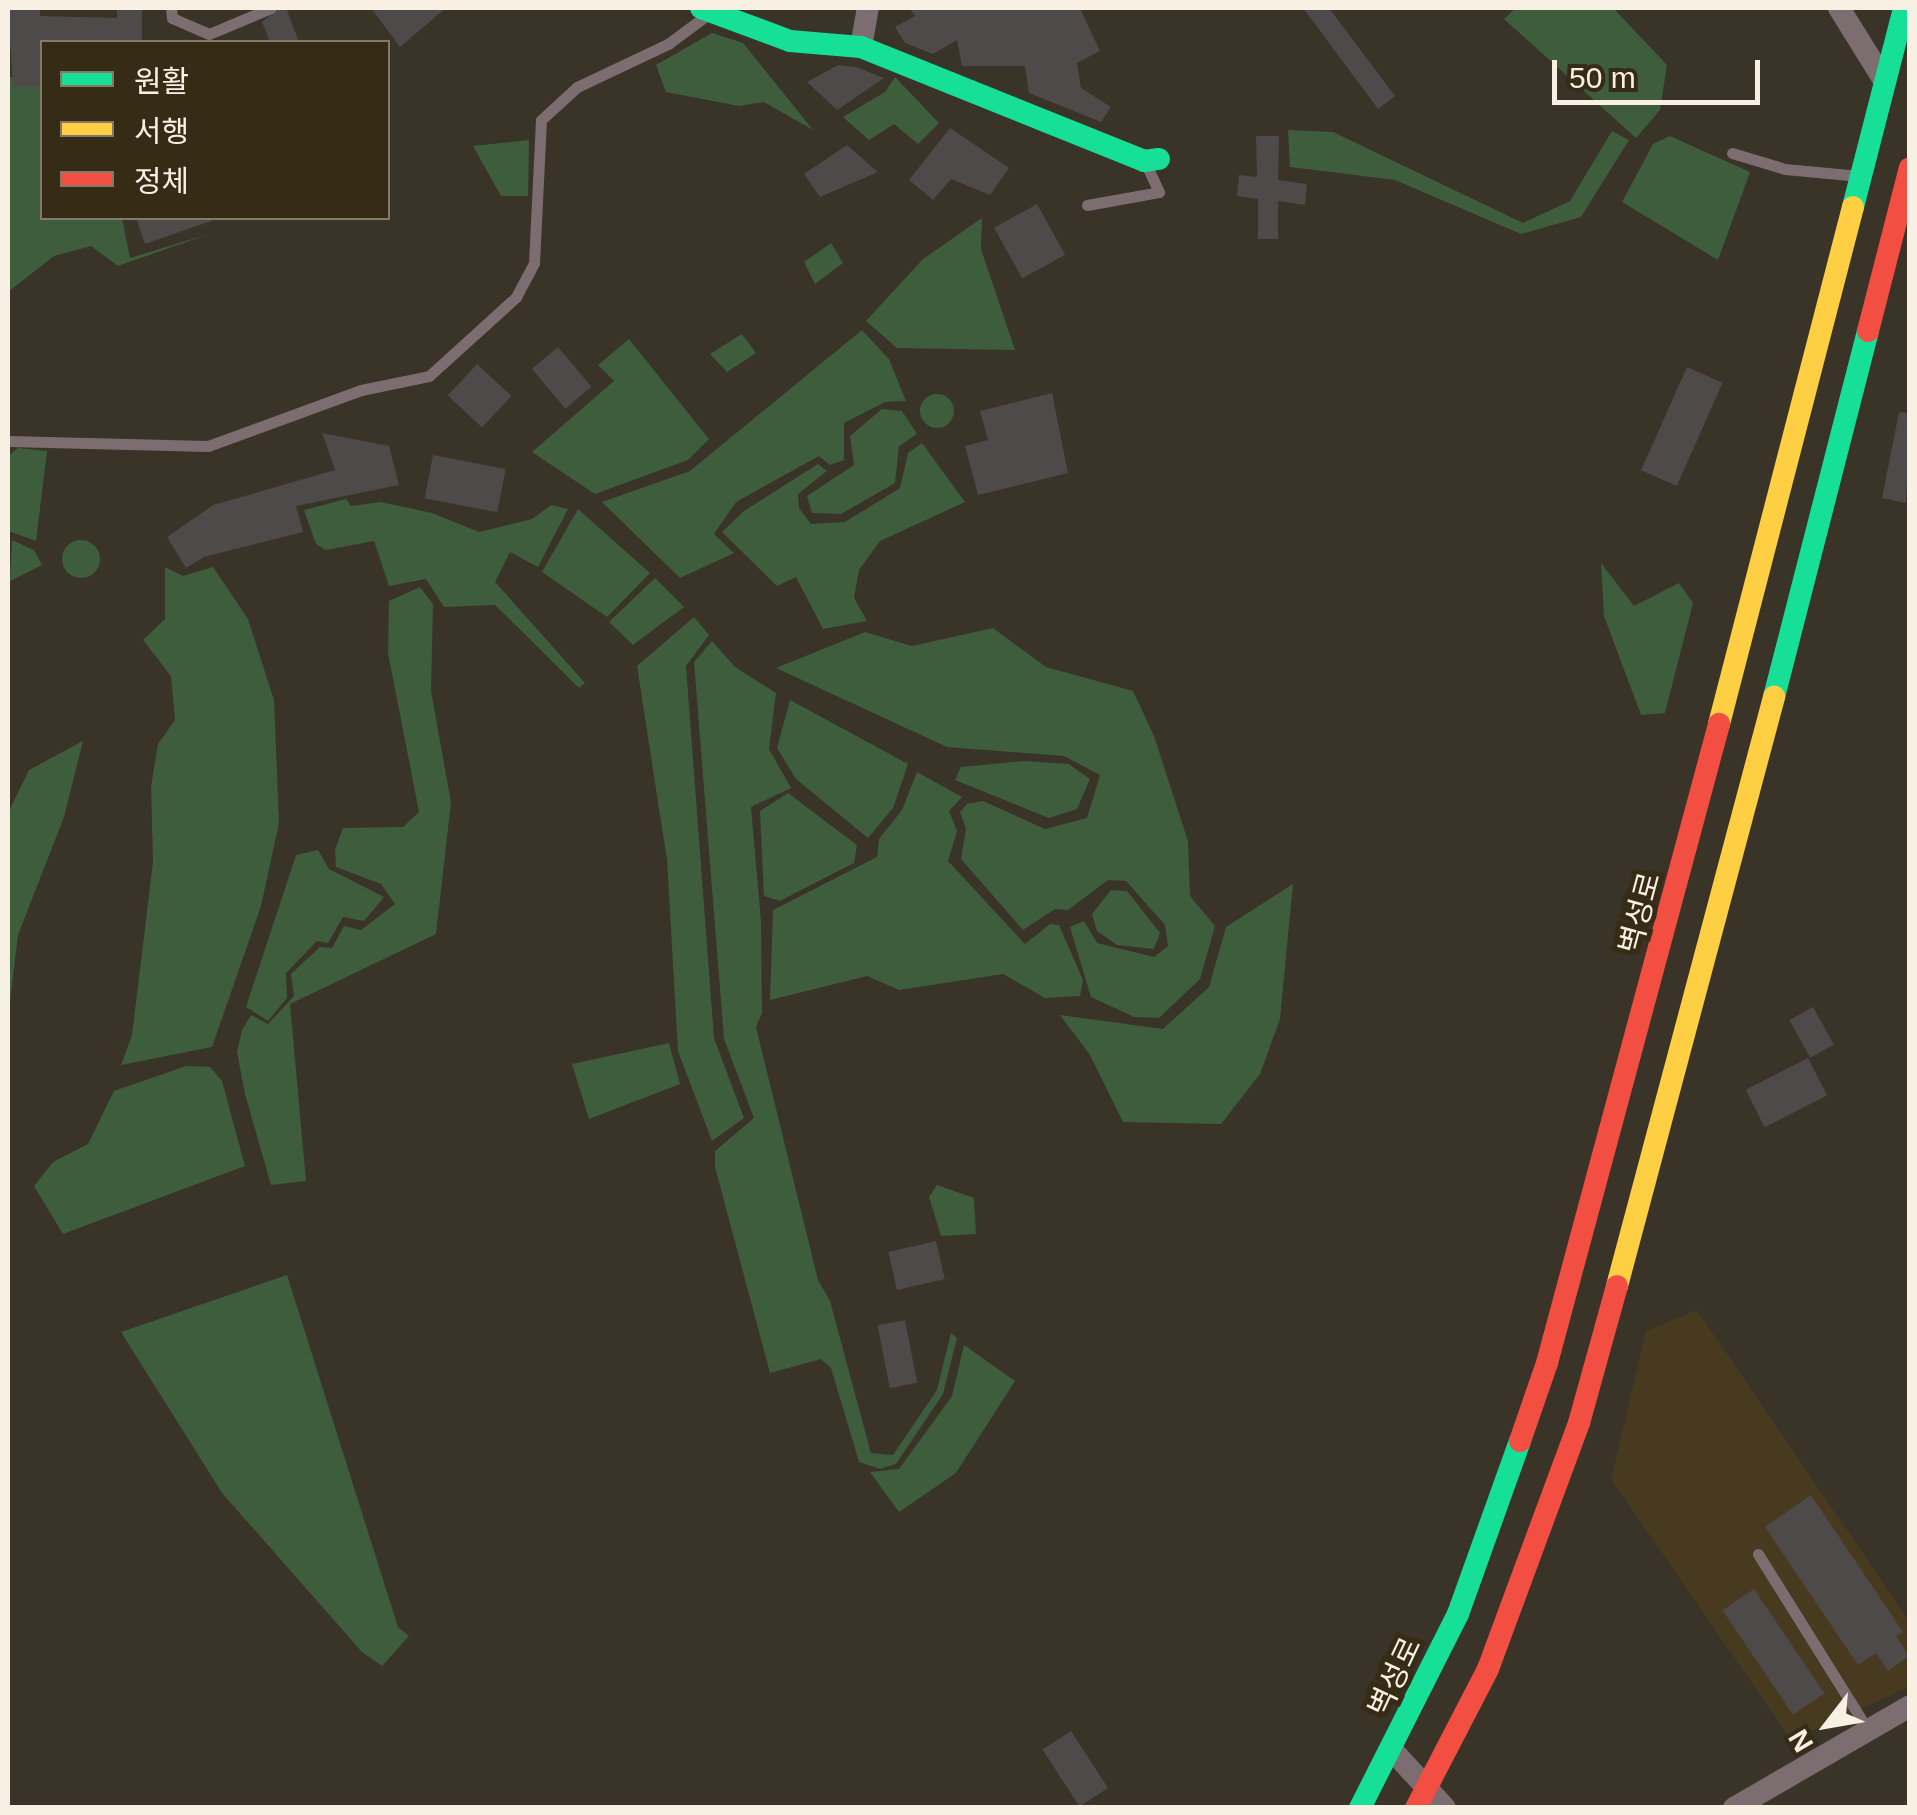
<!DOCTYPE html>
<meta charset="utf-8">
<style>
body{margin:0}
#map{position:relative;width:1917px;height:1815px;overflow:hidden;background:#393328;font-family:Helvetica,"Noto Sans KR",sans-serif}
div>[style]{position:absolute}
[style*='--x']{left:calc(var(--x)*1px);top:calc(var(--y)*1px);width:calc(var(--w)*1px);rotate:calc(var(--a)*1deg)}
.built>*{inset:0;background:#473a1f}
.green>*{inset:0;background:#3e5d3c}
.round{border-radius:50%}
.building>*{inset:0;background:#4d4a49;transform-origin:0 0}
.lane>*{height:11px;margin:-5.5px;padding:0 5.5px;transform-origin:5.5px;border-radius:5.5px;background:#7c6d70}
.street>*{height:22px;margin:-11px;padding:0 11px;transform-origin:11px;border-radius:11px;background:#7c6d70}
.fast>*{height:22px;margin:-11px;padding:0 11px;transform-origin:11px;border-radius:11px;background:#16e098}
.slow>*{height:22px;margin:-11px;padding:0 11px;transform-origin:11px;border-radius:11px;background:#ffcf43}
.jam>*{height:22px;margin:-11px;padding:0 11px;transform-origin:11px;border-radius:11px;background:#f24e42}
span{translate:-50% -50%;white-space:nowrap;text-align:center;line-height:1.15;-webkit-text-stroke:10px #362c16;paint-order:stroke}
.street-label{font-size:30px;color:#f7f0e3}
.frame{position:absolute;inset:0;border:10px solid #f7f0e3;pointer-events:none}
.legend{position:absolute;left:40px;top:40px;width:350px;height:180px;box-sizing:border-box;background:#362c16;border:2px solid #837a68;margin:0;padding:12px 18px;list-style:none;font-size:30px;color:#f7f0e3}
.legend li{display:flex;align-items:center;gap:20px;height:50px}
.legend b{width:50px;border:2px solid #837a68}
.north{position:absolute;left:1777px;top:1675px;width:100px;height:100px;-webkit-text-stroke:8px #362c16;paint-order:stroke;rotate:239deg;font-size:28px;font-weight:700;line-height:40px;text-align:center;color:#f7f0e3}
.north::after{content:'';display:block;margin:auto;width:35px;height:45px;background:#f7f0e3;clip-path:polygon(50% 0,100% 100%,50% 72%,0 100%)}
.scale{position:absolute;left:1552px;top:60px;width:208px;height:45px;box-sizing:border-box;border:5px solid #f7f0e3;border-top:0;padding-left:12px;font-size:30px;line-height:35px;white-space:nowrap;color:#f7f0e3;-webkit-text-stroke:8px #362c16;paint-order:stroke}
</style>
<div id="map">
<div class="built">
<i style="clip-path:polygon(1697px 1310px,1909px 1621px,1909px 1687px,1791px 1740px,1611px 1479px,1646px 1331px)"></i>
</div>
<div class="green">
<i style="clip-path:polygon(1516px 8px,1613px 8px,1652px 49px,1667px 65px,1660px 110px,1636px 138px,1504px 19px)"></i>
<i style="clip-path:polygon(712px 33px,743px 43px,813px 130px,764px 102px,739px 106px,666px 92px,656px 65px)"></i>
<i style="clip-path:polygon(42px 76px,42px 218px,122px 218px,130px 258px,212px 233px,118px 266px,91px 246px,54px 256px,8px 292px,8px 77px)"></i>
<i style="clip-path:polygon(895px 77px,939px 123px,918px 144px,894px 124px,869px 140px,843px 117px,885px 92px)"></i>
<i style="clip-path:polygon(1288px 130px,1333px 132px,1523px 223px,1570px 201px,1612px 131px,1629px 140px,1581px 217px,1521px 234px,1395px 180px,1290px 167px)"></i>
<i style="clip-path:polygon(1670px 136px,1750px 172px,1718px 260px,1622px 202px,1653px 144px)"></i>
<i style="clip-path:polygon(529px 140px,528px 196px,501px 196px,473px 146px)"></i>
<i style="clip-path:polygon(982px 218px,981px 249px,1015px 350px,897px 348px,866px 321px,923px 259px)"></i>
<i style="clip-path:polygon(831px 243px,843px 263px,815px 284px,804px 262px)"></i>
<i style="clip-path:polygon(862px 330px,889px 359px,906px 401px,885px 402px,844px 423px,844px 460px,830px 465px,819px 456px,736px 502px,714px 534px,734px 553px,680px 578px,602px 502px,690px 471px)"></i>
<i style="clip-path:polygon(742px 334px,756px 353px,727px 372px,710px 354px)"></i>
<i style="clip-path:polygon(629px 339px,709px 439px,688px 460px,595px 494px,532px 452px,614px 381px,598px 365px)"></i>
<i class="round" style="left:920px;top:394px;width:34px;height:34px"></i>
<i style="clip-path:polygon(882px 409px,902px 411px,917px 434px,899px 446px,895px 483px,841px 514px,812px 513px,807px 496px,854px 465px,850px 436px)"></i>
<i style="clip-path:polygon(922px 443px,965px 502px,880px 541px,859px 570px,854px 598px,867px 621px,823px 629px,796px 577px,777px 586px,722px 532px,744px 511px,818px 464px,827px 471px,798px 494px,799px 508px,811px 524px,845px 522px,900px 488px,908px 453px)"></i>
<i style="clip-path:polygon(18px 448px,47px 451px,36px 541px,8px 531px,8px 456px)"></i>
<i style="clip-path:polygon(346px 499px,351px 506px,381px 502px,432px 513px,479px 532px,532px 519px,551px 505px,568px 509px,538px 567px,510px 552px,495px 582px,585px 683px,579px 688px,495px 605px,444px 607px,426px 579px,389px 586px,374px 541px,326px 550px,316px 544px,304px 510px)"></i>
<i style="clip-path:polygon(578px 509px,650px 573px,607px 617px,542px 572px)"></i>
<i class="round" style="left:62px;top:540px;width:38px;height:38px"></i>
<i style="clip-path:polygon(12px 540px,34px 550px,42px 565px,10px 581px)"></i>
<i style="clip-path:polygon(1601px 563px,1634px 606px,1679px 583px,1693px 603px,1665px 713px,1641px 715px,1604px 616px)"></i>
<i style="clip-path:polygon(165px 567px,183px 576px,213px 567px,248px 619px,274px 700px,279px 823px,261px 906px,212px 1047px,121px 1065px,132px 1035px,153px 862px,151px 787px,158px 744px,175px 720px,171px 676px,143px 640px,165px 619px)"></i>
<i style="clip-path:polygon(655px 578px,684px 607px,633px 645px,609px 622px)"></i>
<i style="clip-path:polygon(420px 587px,433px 604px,431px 691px,451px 802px,436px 934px,290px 1004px,306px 1181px,271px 1185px,245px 1094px,237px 1052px,242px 1030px,251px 1015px,268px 1024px,294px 996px,291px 974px,320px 947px,332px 948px,344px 926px,361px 930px,395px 904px,381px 884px,336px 867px,335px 850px,343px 828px,403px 827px,419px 812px,388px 653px,389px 601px)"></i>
<i style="clip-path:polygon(694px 617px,709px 635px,686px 666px,714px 1038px,744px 1118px,712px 1141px,678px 1051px,667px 860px,637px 666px)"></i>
<i style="clip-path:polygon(993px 628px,1046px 667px,1133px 691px,1154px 736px,1188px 841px,1190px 896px,1215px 926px,1200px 979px,1159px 1018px,1134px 1017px,1091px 997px,1070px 927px,1084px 921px,1097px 943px,1154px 957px,1168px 946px,1165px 925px,1126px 881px,1108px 880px,1068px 910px,1055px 909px,1023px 930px,961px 859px,966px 829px,960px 812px,967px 804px,983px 801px,1045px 829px,1087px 818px,1100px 775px,1064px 756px,947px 747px,776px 668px,865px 632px,912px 646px)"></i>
<i style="clip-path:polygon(712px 641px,735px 667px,776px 693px,769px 749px,791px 788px,751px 807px,761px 921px,762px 1013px,756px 1027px,818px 1280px,830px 1301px,871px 1453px,893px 1455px,937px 1390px,951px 1333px,957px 1338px,943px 1394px,896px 1464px,880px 1469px,859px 1462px,831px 1368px,821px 1359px,770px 1373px,715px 1167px,715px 1151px,754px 1118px,724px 1039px,694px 662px)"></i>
<i style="clip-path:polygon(790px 700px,908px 764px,893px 808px,868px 838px,796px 779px,777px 748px)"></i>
<i style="clip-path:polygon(83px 741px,64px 817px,18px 935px,8px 1018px,8px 813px,29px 770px)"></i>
<i style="clip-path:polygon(1024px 761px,1069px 764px,1090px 779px,1077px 809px,1049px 818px,955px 780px,961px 767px)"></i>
<i style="clip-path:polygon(917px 772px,962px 797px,949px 811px,957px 831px,948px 861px,1025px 944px,1050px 924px,1059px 925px,1083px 980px,1080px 996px,1045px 998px,1003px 974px,899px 990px,867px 976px,770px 1000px,773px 910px,877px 857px,879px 839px,902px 810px)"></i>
<i style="clip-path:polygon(788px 793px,857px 845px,854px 863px,780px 901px,764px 896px,760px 811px)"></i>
<i style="clip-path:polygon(318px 850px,329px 869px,384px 897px,364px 921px,343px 917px,328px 943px,317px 941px,286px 973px,287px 998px,268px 1021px,246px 1007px,296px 855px)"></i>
<i style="clip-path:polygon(1293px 884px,1280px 1019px,1260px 1074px,1221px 1124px,1123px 1122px,1090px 1055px,1060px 1015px,1163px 1029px,1209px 987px,1226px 927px)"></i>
<i style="clip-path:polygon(1111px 890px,1127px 891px,1160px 933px,1154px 949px,1117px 945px,1097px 931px,1092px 914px)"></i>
<i style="clip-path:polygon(669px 1043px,680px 1084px,589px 1119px,572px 1064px)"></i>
<i style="clip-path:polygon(186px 1066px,210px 1067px,222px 1081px,245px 1166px,63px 1234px,34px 1186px,53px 1162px,88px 1144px,114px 1091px)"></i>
<i style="clip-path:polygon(937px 1185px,974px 1198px,976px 1234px,941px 1236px,929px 1197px)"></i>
<i style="clip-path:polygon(287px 1275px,398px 1627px,409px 1636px,382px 1666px,362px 1652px,222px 1493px,121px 1332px)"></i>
<i style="clip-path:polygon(964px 1345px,1015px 1381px,956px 1473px,899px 1512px,870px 1472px,899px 1469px,952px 1396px)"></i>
</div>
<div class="building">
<i style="clip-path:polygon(8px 8px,40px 8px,40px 16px,117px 18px,117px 8px,142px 8px,142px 42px,42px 42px,42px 87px,13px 87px)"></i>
<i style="clip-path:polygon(280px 8px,286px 8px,299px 42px,270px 42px,262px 22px)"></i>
<i style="clip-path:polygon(371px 8px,446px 8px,400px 47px)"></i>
<i style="clip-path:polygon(909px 8px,1080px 8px,1100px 51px,1077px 63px,1081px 88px,1111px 107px,1101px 122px,1029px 93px,1025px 66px,962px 66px,957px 40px,933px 54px,905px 43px,895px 27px,915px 16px)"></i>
<i style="clip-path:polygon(1303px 8px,1329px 8px,1395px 96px,1378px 109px)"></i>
<i style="clip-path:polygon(838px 65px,856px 67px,884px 78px,837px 110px,807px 82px)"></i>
<i style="clip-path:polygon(950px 128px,1009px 168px,990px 195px,951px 179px,933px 200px,909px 180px)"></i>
<i style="clip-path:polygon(1256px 136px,1279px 136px,1278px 180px,1307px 184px,1305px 205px,1278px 201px,1278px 239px,1258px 239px,1258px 199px,1237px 196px,1239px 175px,1257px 177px)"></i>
<i style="clip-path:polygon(847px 145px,878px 172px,820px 197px,804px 174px)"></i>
<i style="left:1037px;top:204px;width:58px;height:49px;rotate:61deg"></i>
<i style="clip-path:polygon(136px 218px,211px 218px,211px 221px,145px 244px)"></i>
<i style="left:558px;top:347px;width:52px;height:34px;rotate:50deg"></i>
<i style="left:477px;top:364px;width:47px;height:43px;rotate:43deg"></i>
<i style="left:1687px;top:367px;width:39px;height:113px;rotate:24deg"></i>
<i style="clip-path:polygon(1052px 393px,1068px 473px,978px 495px,965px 446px,988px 440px,980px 411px)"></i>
<i style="clip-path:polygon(1899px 412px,1910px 413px,1906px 503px,1882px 498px)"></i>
<i style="clip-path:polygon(322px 433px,389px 446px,399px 485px,296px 506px,303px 532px,204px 557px,186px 568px,167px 537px,213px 505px,335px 470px)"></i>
<i style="left:433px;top:455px;width:74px;height:44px;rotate:11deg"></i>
<i style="left:1813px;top:1007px;width:43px;height:27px;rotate:61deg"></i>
<i style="left:1808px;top:1058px;width:42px;height:70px;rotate:63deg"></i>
<i style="left:936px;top:1241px;width:39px;height:49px;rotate:77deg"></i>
<i style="left:905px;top:1320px;width:64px;height:28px;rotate:79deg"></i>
<i style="clip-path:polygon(1811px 1495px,1903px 1632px,1896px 1636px,1909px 1656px,1888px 1671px,1876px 1653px,1858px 1665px,1765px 1527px)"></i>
<i style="left:1754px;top:1589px;width:126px;height:38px;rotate:56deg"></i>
<i style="left:1071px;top:1731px;width:68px;height:34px;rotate:57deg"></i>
</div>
<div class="lane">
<i style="--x:171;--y:8;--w:10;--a:84"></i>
<i style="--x:172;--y:18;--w:40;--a:23.4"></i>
<i style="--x:209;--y:34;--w:67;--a:-22.8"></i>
<i style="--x:1732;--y:153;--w:55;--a:16.8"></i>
<i style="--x:1785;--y:169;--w:75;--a:5.3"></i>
<i style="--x:1087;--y:205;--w:73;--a:-10.2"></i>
<i style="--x:1159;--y:192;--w:33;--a:-115"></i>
<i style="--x:8;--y:441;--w:200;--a:1.4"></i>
<i style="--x:208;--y:446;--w:163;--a:-20.1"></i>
<i style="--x:361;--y:390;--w:69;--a:-11.6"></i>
<i style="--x:429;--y:376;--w:118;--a:-42.2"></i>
<i style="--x:516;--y:297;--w:38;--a:-62"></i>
<i style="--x:534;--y:263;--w:143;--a:-87.2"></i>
<i style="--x:541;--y:120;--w:49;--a:-42.5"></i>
<i style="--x:577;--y:87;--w:101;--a:-25.3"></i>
<i style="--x:668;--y:44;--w:49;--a:-36.6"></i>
<i style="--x:1758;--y:1554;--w:208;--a:58"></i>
</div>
<div class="street">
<i style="--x:1839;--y:8;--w:87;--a:58.1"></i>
<i style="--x:861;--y:47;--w:40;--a:-80"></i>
<i style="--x:1393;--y:1751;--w:77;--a:47.6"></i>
<i style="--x:1734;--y:1808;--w:203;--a:-30.1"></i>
</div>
<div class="fast">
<i style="--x:701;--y:8;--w:95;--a:20.3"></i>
<i style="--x:790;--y:41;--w:71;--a:4.8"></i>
<i style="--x:861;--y:47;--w:305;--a:21.9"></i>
<i style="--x:1144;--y:161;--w:15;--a:-8"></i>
<i style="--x:1853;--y:207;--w:205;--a:-75.6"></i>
<i style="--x:1774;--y:697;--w:378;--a:-75.6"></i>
<i style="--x:1360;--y:1808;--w:217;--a:-63.2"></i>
<i style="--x:1458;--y:1614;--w:184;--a:-70.3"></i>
</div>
<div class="slow">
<i style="--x:1719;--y:724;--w:534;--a:-75.47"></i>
<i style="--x:1617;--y:1286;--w:610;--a:-75.07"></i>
</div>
<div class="jam">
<i style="--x:1868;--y:331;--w:168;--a:-75.6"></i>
<i style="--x:1520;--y:1441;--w:83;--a:-70.9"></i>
<i style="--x:1547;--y:1363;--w:662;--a:-74.93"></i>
<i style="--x:1416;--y:1808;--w:157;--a:-62.6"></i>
<i style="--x:1488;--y:1669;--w:262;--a:-69.7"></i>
<i style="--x:1579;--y:1423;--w:142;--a:-74.5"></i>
</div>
<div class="street-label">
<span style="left:1640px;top:913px;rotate:-75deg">벽성로</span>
<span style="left:1395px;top:1677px;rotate:-65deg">벽성로</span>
</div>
<div class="frame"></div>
<ul class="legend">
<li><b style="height:12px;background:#16e098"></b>원활</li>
<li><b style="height:12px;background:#ffcf43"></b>서행</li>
<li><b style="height:12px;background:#f24e42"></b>정체</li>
</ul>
<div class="north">N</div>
<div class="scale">50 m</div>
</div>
